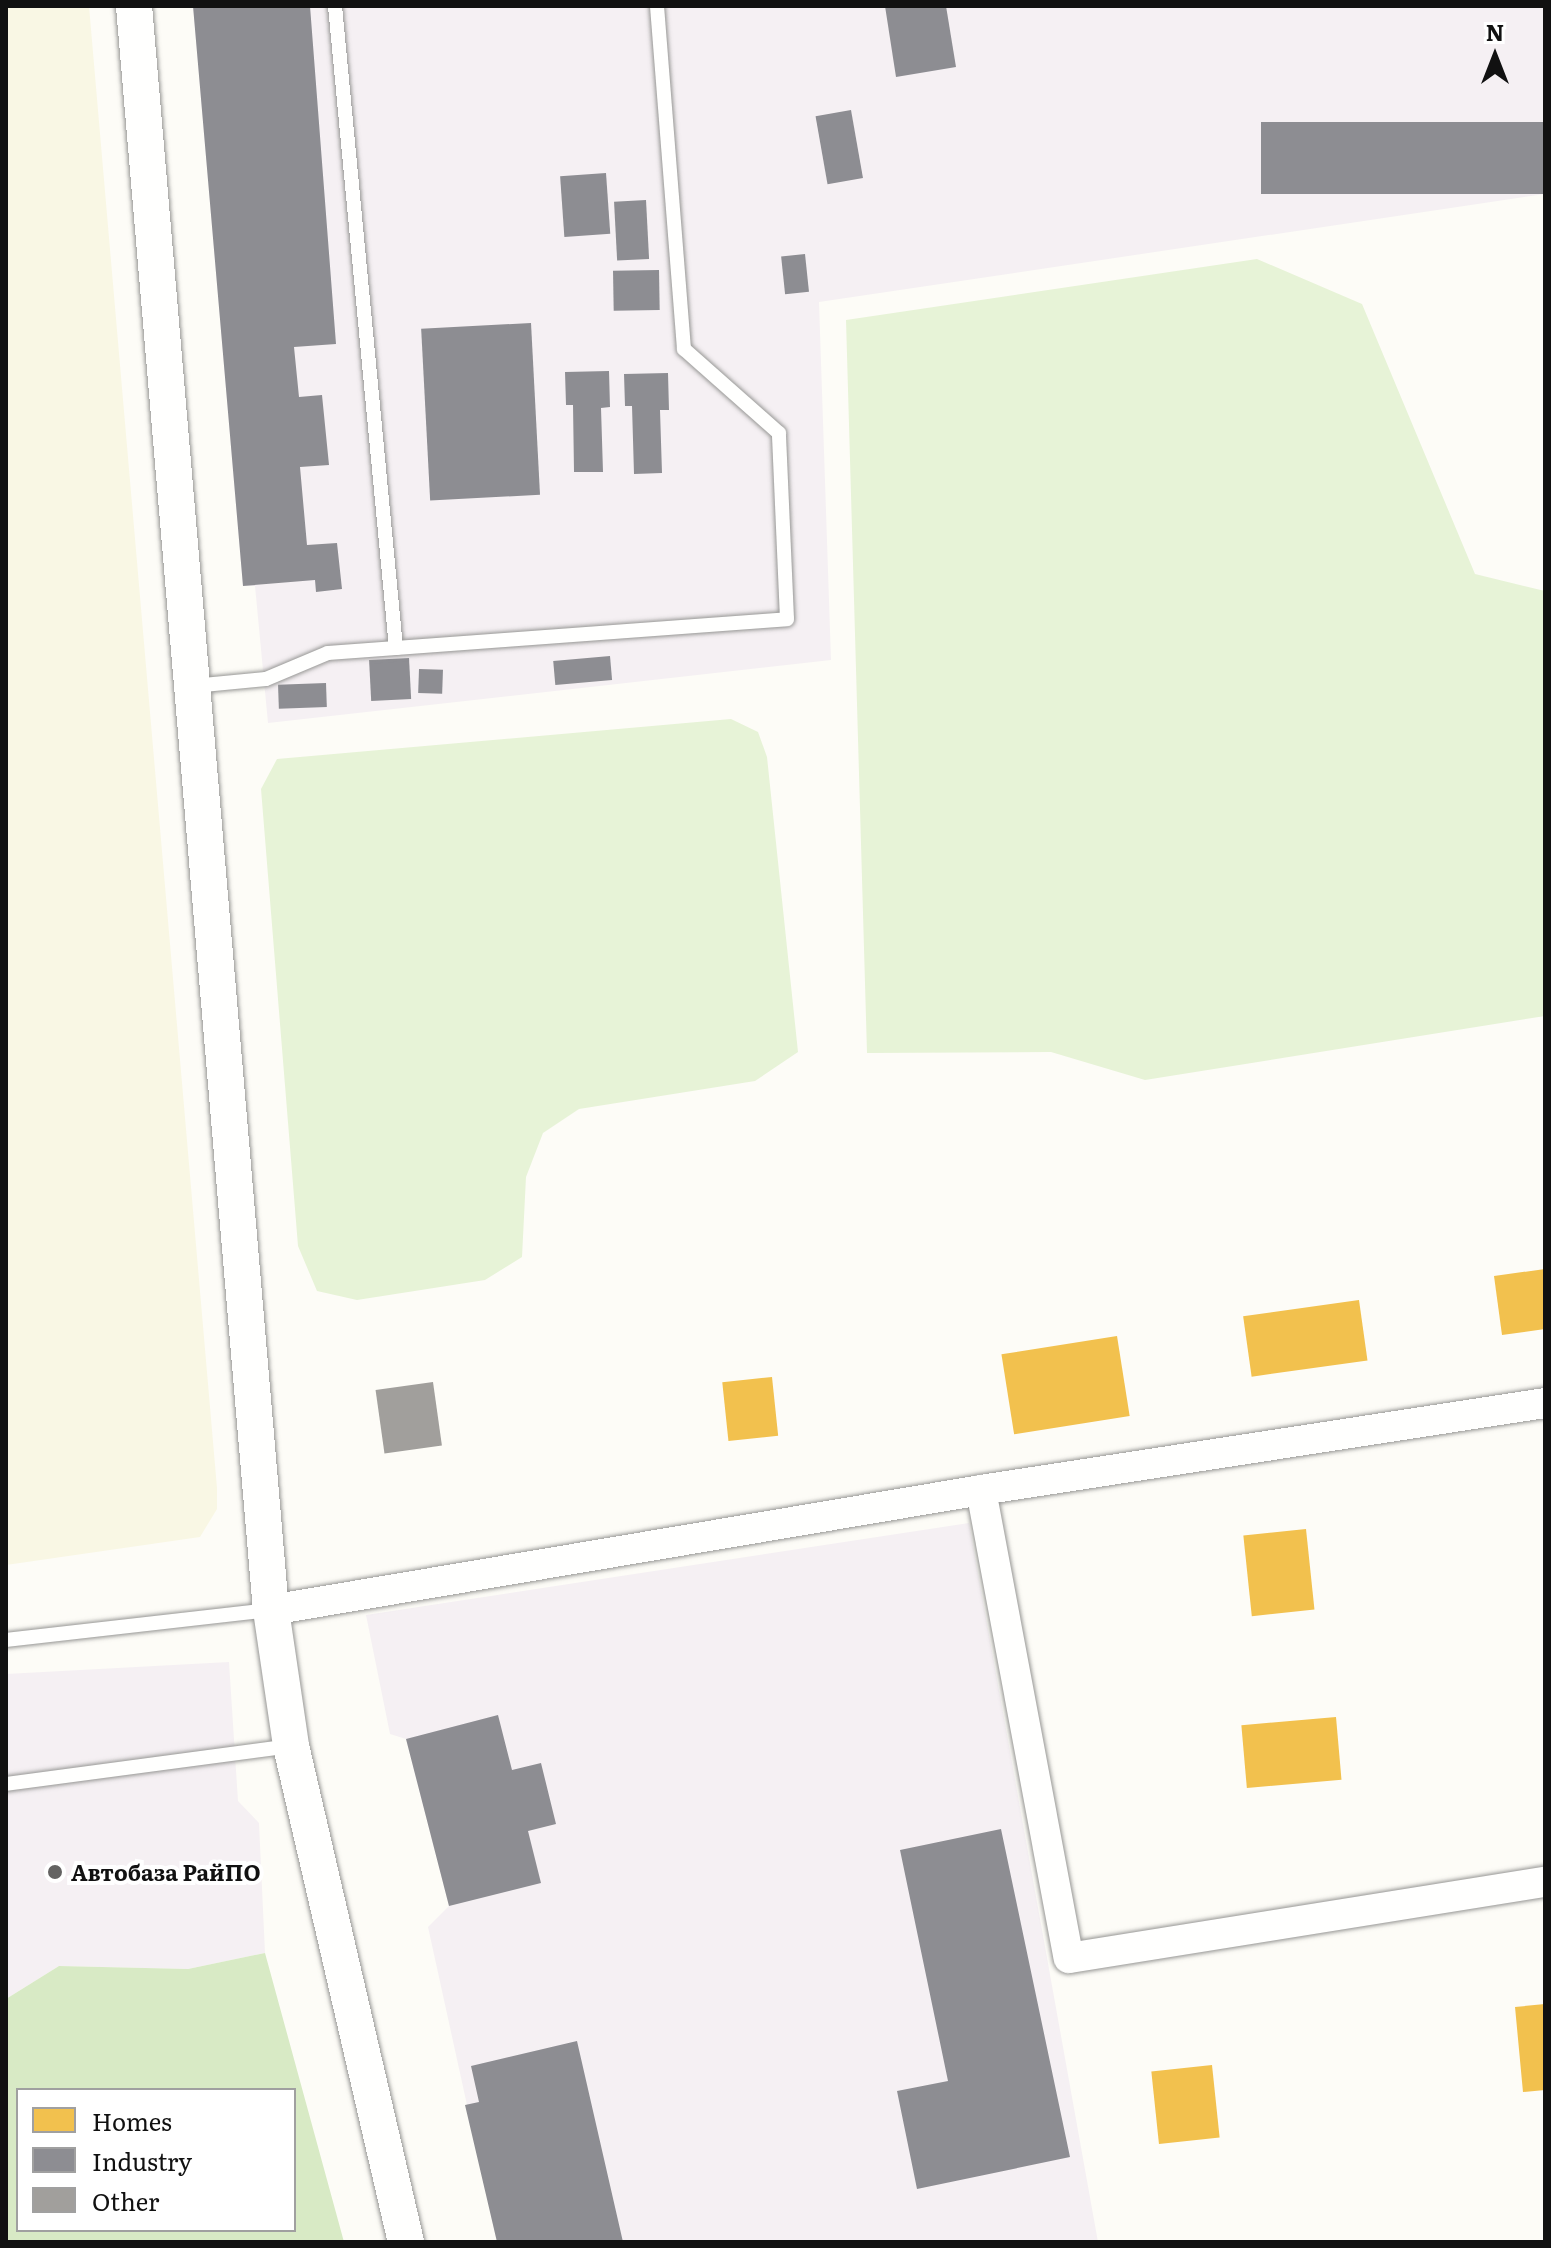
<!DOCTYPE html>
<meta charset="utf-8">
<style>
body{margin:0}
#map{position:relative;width:1551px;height:2248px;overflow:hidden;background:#fdfcf7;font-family:Literata,serif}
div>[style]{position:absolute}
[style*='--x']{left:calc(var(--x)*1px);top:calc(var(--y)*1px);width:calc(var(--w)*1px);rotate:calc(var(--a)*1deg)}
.industrial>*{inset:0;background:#f5f0f3}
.farmland>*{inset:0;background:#f9f7e4}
.green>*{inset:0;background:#e7f3d7}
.forest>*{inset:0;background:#d8eac5}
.homes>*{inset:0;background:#f2c14e;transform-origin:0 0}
.industry>*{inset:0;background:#8d8d92;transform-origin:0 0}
.building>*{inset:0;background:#a19f9c;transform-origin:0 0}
.roads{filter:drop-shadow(0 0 2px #979795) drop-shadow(0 0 2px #979795)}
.service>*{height:14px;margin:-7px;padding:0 7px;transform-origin:7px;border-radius:7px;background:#fffffe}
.minor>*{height:30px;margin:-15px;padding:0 15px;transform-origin:15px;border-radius:15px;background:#fffffe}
.tertiary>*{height:36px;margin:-18px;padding:0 18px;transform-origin:18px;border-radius:18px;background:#fffffe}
.dots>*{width:22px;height:22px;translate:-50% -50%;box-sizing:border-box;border:4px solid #fff;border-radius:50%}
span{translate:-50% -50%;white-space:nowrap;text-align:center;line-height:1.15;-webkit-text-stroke:8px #fff;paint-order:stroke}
.poi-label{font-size:22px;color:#111;font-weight:700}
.left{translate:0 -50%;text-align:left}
.frame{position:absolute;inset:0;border:8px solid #111;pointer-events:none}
.legend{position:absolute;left:16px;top:2088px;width:280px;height:144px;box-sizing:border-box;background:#fff;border:2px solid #a0a0a0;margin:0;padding:10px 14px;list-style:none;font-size:24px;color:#111}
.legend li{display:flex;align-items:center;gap:16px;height:40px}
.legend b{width:40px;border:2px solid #a0a0a0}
.north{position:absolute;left:1455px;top:16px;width:80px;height:80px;-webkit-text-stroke:6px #fff;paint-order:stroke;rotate:0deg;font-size:22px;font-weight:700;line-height:32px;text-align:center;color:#111}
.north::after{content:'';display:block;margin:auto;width:28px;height:36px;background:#111;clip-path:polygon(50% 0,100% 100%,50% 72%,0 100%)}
</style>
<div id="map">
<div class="industrial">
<i style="clip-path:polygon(193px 6px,1545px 6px,1545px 194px,819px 302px,831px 660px,268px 723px,255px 586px,243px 586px)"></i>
<i style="clip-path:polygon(969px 1523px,1098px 2242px,497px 2242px,428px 1927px,449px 1906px,406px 1739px,390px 1734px,366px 1615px)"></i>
<i style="clip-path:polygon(229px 1662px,238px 1801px,259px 1823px,265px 1953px,188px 1969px,59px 1966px,6px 1999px,6px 1674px)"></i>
</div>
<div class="farmland">
<i style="clip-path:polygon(6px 6px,89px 6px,217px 1488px,217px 1509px,200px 1537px,6px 1565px)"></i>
</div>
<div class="green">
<i style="clip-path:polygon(1257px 259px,1362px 304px,1475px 574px,1545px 591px,1545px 1016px,1145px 1080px,1051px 1052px,867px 1053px,846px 320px)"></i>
<i style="clip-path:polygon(731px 719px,758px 732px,767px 757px,798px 1052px,755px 1081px,579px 1109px,543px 1133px,526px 1177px,522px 1257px,485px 1280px,357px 1300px,317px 1291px,298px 1246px,261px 789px,277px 759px)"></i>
</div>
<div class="forest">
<i style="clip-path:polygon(evenodd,265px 1953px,344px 2242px,6px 2242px,6px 1999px,59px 1966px,188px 1969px,265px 1953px,18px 2090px,294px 2090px,294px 2230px,18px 2230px,18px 2090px)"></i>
</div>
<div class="homes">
<i style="clip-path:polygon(1545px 1269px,1545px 1329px,1502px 1335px,1494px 1276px)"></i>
<i style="left:1359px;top:1300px;width:61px;height:117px;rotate:82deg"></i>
<i style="left:1117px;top:1336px;width:81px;height:117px;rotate:81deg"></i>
<i style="left:772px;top:1377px;width:59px;height:50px;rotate:84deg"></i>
<i style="left:1306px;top:1529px;width:81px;height:63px;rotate:84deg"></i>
<i style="left:1336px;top:1717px;width:63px;height:95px;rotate:85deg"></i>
<i style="clip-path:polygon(1545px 2004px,1545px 2090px,1523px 2092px,1515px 2007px)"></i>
<i style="left:1212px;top:2065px;width:73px;height:61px;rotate:84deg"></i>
</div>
<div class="industry">
<i style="clip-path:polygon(193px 6px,310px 6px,336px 344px,294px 347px,299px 397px,322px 395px,329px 465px,300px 467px,307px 545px,337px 543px,342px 589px,316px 592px,315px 580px,243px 586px)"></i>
<i style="clip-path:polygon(885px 6px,946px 6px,956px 67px,896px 77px)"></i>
<i style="left:851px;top:110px;width:69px;height:36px;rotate:80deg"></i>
<i style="left:1545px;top:122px;width:72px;height:284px;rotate:90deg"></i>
<i style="left:606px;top:173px;width:61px;height:46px;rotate:86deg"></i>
<i style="left:646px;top:200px;width:59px;height:32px;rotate:87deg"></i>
<i style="left:805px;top:254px;width:38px;height:24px;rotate:84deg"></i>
<i style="left:659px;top:270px;width:40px;height:46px;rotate:89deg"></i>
<i style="left:531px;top:323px;width:172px;height:110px;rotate:87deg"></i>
<i style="clip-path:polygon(609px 371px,610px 407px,601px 408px,603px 472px,574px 472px,573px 405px,566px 405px,565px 372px)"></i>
<i style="clip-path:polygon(668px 373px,669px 410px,660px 410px,662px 473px,634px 474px,632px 406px,625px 406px,624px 374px)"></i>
<i style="left:610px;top:656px;width:24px;height:57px;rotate:85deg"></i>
<i style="left:409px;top:658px;width:41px;height:40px;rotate:87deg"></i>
<i style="left:419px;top:669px;width:24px;height:24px;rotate:2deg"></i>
<i style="left:326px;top:683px;width:24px;height:48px;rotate:88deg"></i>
<i style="clip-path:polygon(498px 1715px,512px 1770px,541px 1763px,556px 1824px,528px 1831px,541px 1883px,449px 1906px,406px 1739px)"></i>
<i style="clip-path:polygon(1001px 1829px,1070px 2157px,917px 2189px,897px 2091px,948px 2081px,900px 1850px)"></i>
<i style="clip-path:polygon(577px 2041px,623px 2242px,497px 2242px,465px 2105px,479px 2102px,471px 2066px)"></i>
</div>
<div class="building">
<i style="left:433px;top:1382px;width:64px;height:58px;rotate:82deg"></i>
</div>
<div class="roads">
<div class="service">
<i style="--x:335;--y:6;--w:645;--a:84.57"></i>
<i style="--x:193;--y:686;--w:73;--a:-5.5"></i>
<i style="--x:266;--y:679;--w:67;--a:-22.8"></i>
<i style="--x:328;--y:653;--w:460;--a:-4.2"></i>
<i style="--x:787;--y:619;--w:186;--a:-92.5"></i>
<i style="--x:779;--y:433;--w:127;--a:-138.5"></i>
<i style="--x:684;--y:349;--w:344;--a:-94.5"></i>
<i style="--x:6;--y:1640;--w:267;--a:-6.5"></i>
<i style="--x:6;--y:1784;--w:288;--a:-7.6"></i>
</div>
<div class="minor">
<i style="--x:981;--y:1490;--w:476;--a:79.4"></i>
<i style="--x:1069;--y:1958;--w:482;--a:-9.1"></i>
<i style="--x:271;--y:1610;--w:720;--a:-9.59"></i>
<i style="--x:981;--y:1490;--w:571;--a:-8.77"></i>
</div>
<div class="tertiary">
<i style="--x:134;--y:6;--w:1610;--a:85.12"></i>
<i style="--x:271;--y:1610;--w:137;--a:81.6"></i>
<i style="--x:291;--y:1746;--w:509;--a:76.95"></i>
</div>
</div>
<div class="dots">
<i style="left:55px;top:1872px;background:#646362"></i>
</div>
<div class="poi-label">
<span class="left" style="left:71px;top:1872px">Автобаза РайПО</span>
</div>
<div class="frame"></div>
<ul class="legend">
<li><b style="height:22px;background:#f2c14e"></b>Homes</li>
<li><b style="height:22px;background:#8d8d92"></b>Industry</li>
<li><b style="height:22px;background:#a19f9c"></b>Other</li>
</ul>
<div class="north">N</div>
</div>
